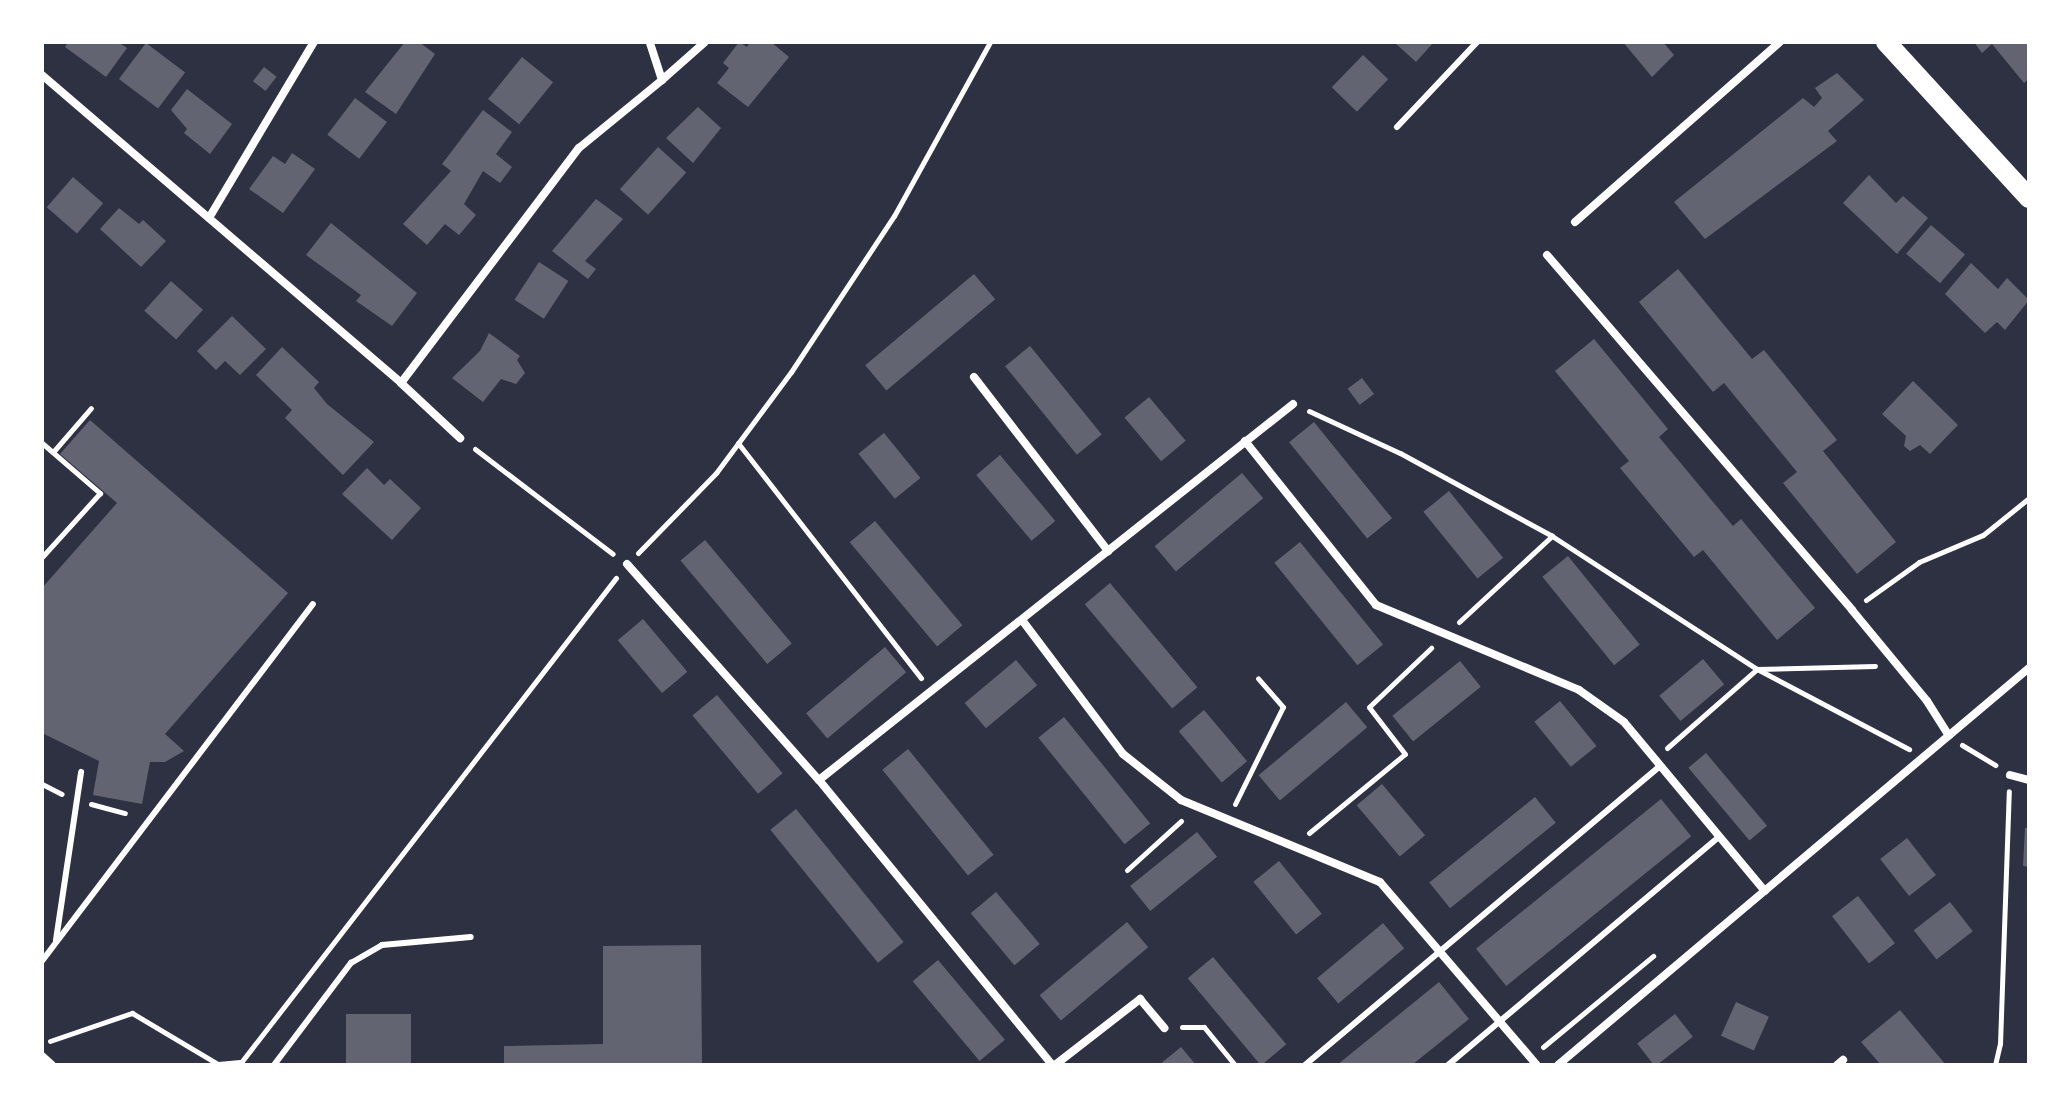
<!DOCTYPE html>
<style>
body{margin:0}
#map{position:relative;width:2071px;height:1107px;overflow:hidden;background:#2d3142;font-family:Commissioner,sans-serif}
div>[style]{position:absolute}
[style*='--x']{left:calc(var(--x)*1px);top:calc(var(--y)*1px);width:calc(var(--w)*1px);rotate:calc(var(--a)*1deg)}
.building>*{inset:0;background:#626471;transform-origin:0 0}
.path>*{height:5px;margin:-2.5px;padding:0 2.5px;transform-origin:2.5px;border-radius:2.5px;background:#fff}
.service>*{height:6px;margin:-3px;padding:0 3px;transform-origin:3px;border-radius:3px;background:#fff}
.minor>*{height:8px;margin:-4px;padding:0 4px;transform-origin:4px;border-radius:4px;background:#fff}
.primary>*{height:20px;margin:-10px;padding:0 10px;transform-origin:10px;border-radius:10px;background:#fff}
span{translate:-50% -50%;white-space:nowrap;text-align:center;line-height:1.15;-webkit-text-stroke:8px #fff;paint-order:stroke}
.frame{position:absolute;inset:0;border:44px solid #fff;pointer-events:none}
</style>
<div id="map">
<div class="building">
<i style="clip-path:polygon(68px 42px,118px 42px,127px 48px,106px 77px,65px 47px)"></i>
<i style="clip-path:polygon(405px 42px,419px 42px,435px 54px,396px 114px,365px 92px)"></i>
<i style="clip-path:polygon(739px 42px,747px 47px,750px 42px,771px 42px,789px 57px,748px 107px,717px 83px,729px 68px,723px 63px)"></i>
<i style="clip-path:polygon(1394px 42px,1434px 42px,1416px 62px)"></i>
<i style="clip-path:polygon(1623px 42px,1663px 42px,1674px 55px,1652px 77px)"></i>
<i style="clip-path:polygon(1974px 42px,2029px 42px,2029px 79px,2024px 83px,1992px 44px,1982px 53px)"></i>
<i style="left:146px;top:43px;width:49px;height:45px;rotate:37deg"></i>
<i style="left:1363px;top:55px;width:35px;height:45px;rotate:44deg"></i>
<i style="left:522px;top:57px;width:40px;height:54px;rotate:39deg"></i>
<i style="left:264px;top:67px;width:16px;height:18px;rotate:38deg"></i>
<i style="clip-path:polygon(1837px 73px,1864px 100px,1828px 131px,1837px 141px,1705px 239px,1674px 202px,1803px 98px,1814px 107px,1822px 98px,1815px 88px)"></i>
<i style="clip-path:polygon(187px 89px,232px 124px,210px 154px,184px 133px,187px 129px,171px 110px)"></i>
<i style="left:355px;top:98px;width:40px;height:46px;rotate:37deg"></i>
<i style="clip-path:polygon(698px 107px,721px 128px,693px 163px,666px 138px)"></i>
<i style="clip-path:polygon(483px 110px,512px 132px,496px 154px,512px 167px,500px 183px,483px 171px,464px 204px,476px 215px,459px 235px,445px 224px,427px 245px,403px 224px,451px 171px,442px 164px)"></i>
<i style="left:658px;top:147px;width:38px;height:57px;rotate:42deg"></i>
<i style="clip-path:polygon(292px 153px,315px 169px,283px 213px,249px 189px,273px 156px,285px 164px)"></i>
<i style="clip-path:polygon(1869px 175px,1896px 203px,1903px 196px,1928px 218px,1897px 254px,1843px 203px)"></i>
<i style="left:73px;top:177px;width:40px;height:40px;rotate:41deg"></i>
<i style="clip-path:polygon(596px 199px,623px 219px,585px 261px,596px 269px,588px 279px,552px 251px)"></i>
<i style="clip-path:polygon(119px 208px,139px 224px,143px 220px,166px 241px,141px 267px,100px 229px)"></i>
<i style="clip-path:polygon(331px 223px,417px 293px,392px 326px,356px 301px,361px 295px,306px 255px)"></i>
<i style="left:1931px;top:225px;width:45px;height:38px;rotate:41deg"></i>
<i style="left:539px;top:262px;width:35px;height:45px;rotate:33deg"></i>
<i style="clip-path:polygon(1971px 263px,1998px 289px,2007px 278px,2029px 300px,2005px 330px,1997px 322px,1985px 333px,1945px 294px)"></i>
<i style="clip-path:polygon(1678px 269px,1752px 359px,1764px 350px,1837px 440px,1823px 451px,1896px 542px,1857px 574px,1783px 483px,1797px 472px,1724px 383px,1713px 392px,1639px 302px)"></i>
<i style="left:974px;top:274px;width:33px;height:142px;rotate:50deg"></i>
<i style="left:171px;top:281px;width:43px;height:40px;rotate:42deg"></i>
<i style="clip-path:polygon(232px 316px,266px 349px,240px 375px,225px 361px,216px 370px,197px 351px)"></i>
<i style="clip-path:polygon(489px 333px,520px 356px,517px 360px,525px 373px,516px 384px,501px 379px,483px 402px,452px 378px,480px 351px)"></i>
<i style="clip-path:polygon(1594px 339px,1668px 429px,1659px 437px,1733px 526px,1741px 519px,1815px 608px,1777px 640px,1703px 550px,1694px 557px,1620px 468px,1629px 461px,1555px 371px)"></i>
<i style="left:1030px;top:346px;width:114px;height:32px;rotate:51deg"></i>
<i style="clip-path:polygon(282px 347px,319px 382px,314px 388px,327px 404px,374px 442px,343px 475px,285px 418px,292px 410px,256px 375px)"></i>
<i style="left:1362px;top:378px;width:20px;height:18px;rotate:53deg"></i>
<i style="clip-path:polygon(1913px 381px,1958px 425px,1930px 454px,1920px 445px,1910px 451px,1904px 446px,1906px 436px,1882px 414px)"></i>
<i style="left:1149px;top:397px;width:57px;height:32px;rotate:50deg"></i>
<i style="clip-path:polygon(90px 420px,288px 593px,165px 734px,184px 751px,165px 762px,150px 762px,142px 804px,93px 795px,99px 761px,42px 733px,42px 588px,117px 503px,60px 454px)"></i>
<i style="left:1314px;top:422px;width:124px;height:32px;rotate:51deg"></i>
<i style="left:884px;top:433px;width:58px;height:33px;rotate:51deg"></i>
<i style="left:1000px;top:455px;width:86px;height:31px;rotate:50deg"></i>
<i style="clip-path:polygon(367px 468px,384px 485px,390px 479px,421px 508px,392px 540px,342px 494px)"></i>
<i style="left:1242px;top:473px;width:33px;height:114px;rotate:50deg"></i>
<i style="left:1449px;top:491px;width:86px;height:33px;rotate:51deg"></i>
<i style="left:875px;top:521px;width:136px;height:33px;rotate:50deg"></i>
<i style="left:705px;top:540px;width:135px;height:32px;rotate:50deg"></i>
<i style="left:1300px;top:542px;width:132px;height:33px;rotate:51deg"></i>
<i style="left:1568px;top:556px;width:114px;height:33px;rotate:51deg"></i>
<i style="left:1110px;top:583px;width:136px;height:33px;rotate:50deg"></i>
<i style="left:643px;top:619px;width:69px;height:33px;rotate:50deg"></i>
<i style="left:885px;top:647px;width:33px;height:103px;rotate:50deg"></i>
<i style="left:1703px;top:659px;width:33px;height:57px;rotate:50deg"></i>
<i style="left:1016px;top:660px;width:33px;height:67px;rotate:50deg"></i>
<i style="left:1460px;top:661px;width:33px;height:87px;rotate:51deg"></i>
<i style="left:717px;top:695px;width:102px;height:32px;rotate:50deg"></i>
<i style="left:1560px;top:701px;width:58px;height:33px;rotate:51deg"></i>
<i style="left:1346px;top:702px;width:33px;height:114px;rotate:50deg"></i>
<i style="left:1204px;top:710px;width:67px;height:33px;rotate:50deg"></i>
<i style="left:1064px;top:717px;width:137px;height:33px;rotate:51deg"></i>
<i style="left:908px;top:749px;width:136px;height:33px;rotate:51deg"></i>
<i style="left:1706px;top:753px;width:95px;height:23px;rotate:50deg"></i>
<i style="left:1382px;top:784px;width:67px;height:33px;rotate:50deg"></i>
<i style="left:1535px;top:797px;width:33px;height:136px;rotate:51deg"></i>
<i style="left:1661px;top:799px;width:48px;height:238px;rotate:51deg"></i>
<i style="left:796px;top:809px;width:171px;height:33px;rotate:51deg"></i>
<i style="clip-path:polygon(2025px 828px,2029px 828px,2029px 867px,2023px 866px)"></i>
<i style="left:1197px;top:832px;width:32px;height:86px;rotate:51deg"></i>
<i style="left:1907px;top:838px;width:47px;height:34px;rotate:52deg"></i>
<i style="left:1279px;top:861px;width:68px;height:33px;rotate:51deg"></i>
<i style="left:996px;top:892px;width:68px;height:33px;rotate:50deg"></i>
<i style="left:1858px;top:896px;width:60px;height:33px;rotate:52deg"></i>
<i style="left:1950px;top:902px;width:37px;height:46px;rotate:52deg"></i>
<i style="left:1127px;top:922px;width:33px;height:114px;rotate:50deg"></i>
<i style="left:1383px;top:923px;width:33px;height:86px;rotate:50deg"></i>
<i style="clip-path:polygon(701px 945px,702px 1065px,504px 1065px,504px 1046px,603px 1044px,603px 946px)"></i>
<i style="left:1213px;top:957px;width:114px;height:33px;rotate:50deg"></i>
<i style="left:938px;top:960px;width:104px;height:33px;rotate:50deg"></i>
<i style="clip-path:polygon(1439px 982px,1469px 1019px,1412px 1065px,1337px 1065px)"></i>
<i style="left:1736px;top:1002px;width:36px;height:37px;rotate:24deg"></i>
<i style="clip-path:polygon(1900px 1010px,1946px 1065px,1881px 1065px,1861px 1042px)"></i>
<i style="left:411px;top:1014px;width:51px;height:65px;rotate:90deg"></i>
<i style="left:1675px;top:1014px;width:29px;height:48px;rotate:52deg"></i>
<i style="clip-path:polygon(1181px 1047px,1196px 1065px,1159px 1065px)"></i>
</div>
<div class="path">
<i style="--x:1309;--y:411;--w:100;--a:24.8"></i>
<i style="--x:1400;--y:453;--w:173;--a:28.6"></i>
<i style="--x:1552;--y:536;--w:244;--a:33"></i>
<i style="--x:1757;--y:669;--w:172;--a:27.8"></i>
<i style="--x:42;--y:443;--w:77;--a:40.8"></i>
<i style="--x:100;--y:493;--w:86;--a:132.2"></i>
<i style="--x:738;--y:443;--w:298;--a:52.1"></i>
<i style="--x:475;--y:449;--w:173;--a:37.3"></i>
<i style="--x:53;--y:452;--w:58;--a:-49.2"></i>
<i style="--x:638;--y:553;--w:112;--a:-45.7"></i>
<i style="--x:716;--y:473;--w:126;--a:-53.4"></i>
<i style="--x:791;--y:372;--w:187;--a:-56.6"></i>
<i style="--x:894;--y:216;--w:199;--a:-61.1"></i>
<i style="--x:1866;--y:600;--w:65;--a:-35.6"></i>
<i style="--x:1919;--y:562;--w:69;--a:-22.9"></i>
<i style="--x:1983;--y:535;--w:59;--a:-38.8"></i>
<i style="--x:1459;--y:622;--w:127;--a:-42.8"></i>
<i style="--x:1962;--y:745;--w:39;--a:31"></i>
<i style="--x:1667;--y:748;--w:120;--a:-41.3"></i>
<i style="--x:1757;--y:669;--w:118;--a:-1.5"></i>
<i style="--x:42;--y:784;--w:22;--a:27"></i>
<i style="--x:91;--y:804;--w:35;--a:15"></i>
<i style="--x:1235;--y:804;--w:108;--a:-63.7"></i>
<i style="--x:1283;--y:707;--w:38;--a:-131"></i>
<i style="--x:1309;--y:833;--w:124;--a:-39.5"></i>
<i style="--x:1405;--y:754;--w:59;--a:-127.5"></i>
<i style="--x:1369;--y:707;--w:86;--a:-43.6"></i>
<i style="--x:1127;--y:870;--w:73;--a:-42.2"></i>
<i style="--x:1182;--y:1027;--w:22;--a:0"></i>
<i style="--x:1204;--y:1027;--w:49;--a:50.8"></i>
<i style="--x:50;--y:1041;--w:87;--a:-18.9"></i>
<i style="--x:132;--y:1013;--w:100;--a:30.7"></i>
<i style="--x:218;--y:1064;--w:22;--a:-5"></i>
<i style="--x:1543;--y:1047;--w:143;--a:-39.6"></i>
<i style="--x:239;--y:1065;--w:616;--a:-52.26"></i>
<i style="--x:1995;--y:1065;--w:22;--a:-77"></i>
<i style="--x:2000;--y:1044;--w:253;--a:-88"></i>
</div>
<div class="service">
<i style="--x:1397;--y:127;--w:117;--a:-46.7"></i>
<i style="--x:56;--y:940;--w:170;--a:-81.5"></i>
<i style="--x:42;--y:961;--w:448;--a:-52.8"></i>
<i style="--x:274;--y:1065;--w:128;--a:-53"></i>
<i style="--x:351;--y:963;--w:36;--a:-30"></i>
<i style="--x:382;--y:945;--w:89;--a:-5.1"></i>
<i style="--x:1305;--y:1065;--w:464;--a:-40.1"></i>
<i style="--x:1448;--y:1065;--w:354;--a:-40.1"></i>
</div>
<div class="minor">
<i style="--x:42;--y:75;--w:473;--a:40.6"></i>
<i style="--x:401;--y:383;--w:295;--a:-52.9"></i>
<i style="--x:579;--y:148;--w:107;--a:-39.3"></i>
<i style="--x:662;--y:80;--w:40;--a:-108"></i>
<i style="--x:662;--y:80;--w:57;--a:-41.5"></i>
<i style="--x:209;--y:218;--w:205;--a:-59.2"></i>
<i style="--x:1575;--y:222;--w:273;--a:-41.3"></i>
<i style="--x:1547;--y:255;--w:468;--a:49.3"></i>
<i style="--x:1852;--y:610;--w:118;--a:50.5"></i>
<i style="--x:1927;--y:701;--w:41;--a:57.8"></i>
<i style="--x:974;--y:377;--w:220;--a:52.4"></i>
<i style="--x:401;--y:383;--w:81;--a:43"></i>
<i style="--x:1245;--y:441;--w:210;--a:51.4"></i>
<i style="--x:1376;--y:605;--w:220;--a:22.7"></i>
<i style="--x:1579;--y:690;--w:55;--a:35.4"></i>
<i style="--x:1624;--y:722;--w:220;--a:50.2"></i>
<i style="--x:627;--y:564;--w:289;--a:48.4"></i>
<i style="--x:819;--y:780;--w:368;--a:50.7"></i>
<i style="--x:1022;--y:620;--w:168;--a:53"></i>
<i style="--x:1123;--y:754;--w:74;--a:38.4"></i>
<i style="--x:1181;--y:800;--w:215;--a:22.4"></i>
<i style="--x:1380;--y:882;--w:241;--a:49.4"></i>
<i style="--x:2010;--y:775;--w:20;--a:15"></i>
<i style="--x:819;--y:780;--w:605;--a:-38.42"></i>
<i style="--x:42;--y:1056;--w:13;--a:42"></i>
<i style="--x:1055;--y:1065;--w:108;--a:-37.8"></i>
<i style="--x:1140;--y:999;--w:38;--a:50"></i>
<i style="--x:1558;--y:1065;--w:616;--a:-40.13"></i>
<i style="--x:1837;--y:1065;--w:8;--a:-40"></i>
</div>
<div class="primary">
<i style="--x:1886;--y:42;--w:212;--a:47.5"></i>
</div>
<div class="frame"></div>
</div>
